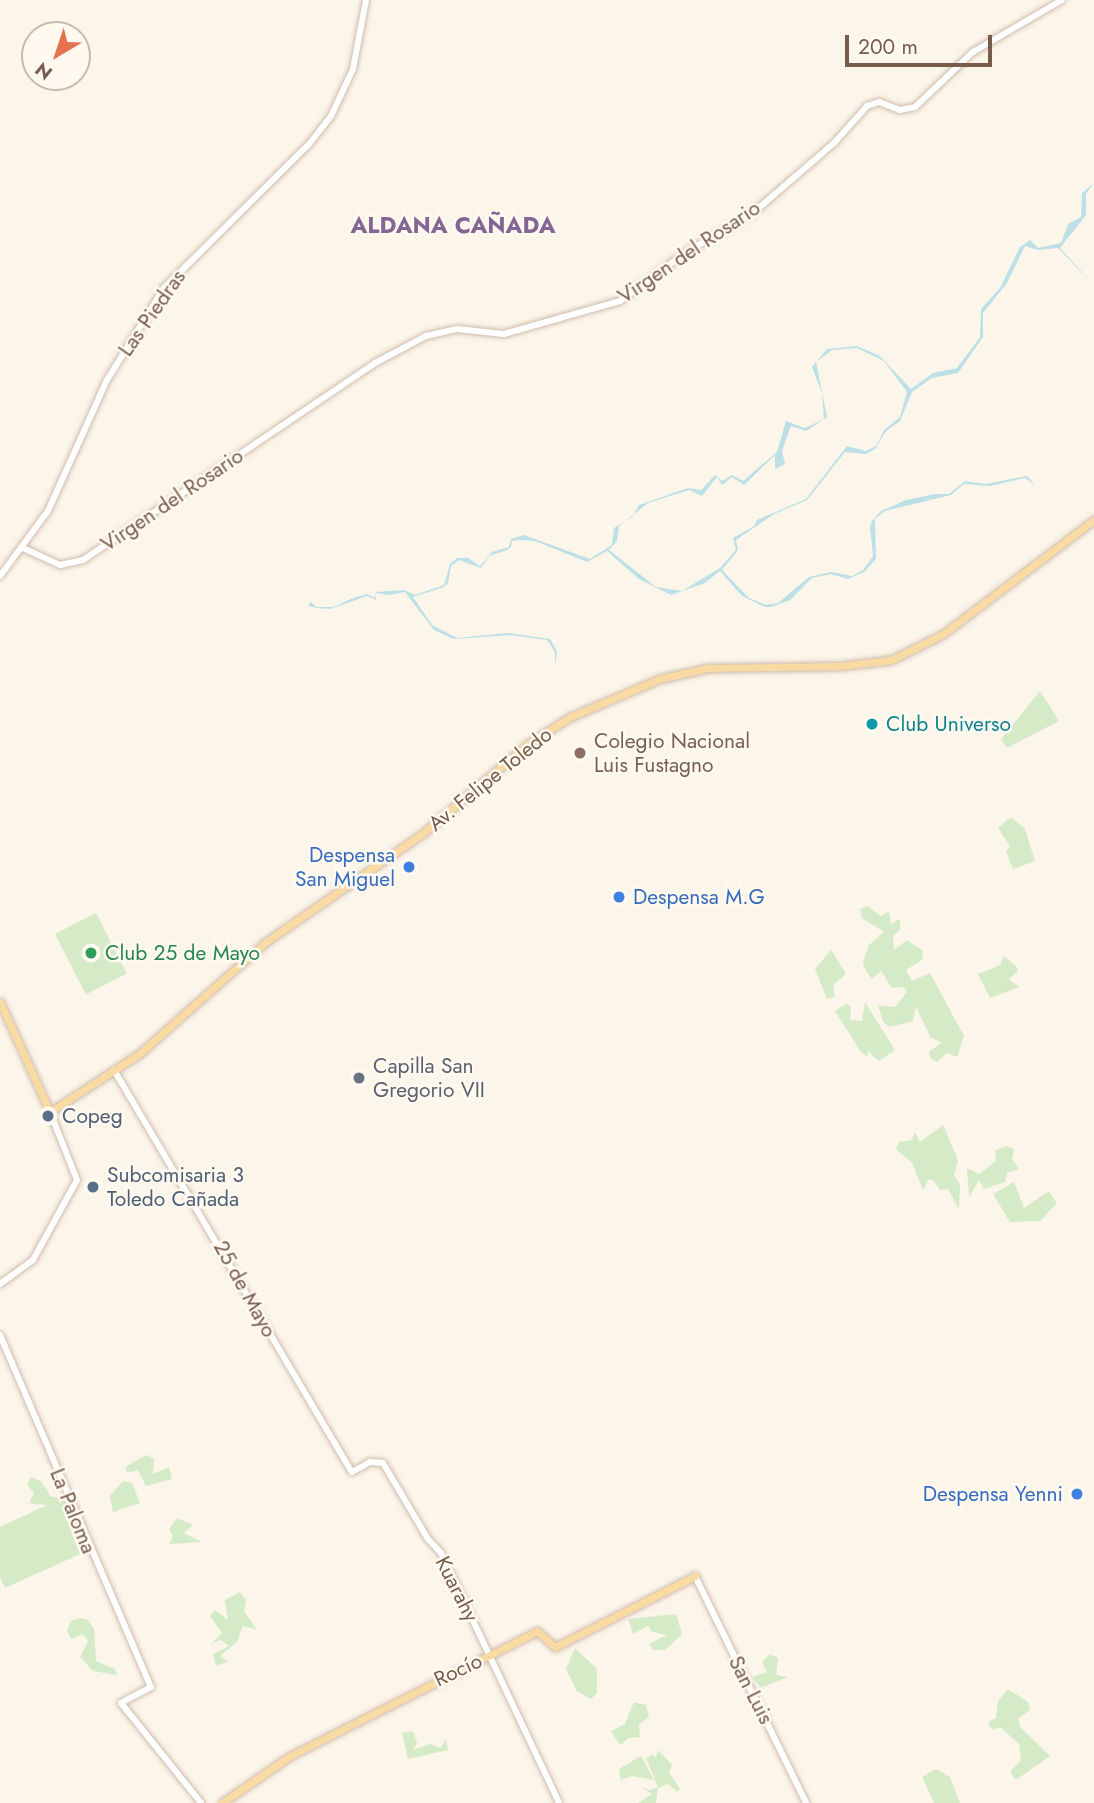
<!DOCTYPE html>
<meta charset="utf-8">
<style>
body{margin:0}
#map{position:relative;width:1094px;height:1803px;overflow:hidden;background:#fcf5e9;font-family:Jost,sans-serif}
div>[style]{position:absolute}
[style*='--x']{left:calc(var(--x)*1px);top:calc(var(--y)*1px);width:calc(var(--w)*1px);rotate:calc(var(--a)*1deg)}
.green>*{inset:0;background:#d5eac7;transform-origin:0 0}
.water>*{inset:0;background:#bde0e6}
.roads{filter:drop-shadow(0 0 2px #cfbdae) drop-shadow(0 0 2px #cfbdae)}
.minor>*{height:6px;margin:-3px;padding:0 3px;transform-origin:3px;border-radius:3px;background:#fff}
.major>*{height:7px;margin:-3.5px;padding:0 3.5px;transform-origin:3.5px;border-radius:3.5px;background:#f9daa3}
.dots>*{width:19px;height:19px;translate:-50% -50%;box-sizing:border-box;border:4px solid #fff9f0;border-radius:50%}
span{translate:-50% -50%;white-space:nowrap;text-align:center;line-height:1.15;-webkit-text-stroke:5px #fff9f0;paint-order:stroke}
.street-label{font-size:21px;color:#775c4c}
.culture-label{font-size:21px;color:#0d838f}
.left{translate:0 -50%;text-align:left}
.education-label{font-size:21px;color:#785e54}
.shop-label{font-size:21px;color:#366cbe}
.right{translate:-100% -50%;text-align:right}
.leisure-label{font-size:21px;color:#27864d}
.worship-label{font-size:21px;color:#5b616d}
.service-label{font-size:21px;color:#4e5e75}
.neighbourhood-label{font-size:23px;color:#846593;font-weight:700}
.north{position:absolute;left:21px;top:21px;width:70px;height:70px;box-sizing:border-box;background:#fff9f0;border:2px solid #c9baae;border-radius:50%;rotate:219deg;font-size:19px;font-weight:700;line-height:28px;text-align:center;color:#775c4c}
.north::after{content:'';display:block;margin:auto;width:24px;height:32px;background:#e47251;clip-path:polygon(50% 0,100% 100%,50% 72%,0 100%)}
.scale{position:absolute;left:845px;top:35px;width:147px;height:32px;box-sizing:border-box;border:4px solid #775c4c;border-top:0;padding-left:9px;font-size:21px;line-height:24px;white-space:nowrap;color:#775c4c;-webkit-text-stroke:5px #fff9f0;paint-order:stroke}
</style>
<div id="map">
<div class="green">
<i style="clip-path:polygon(1040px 691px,1059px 721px,1007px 748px,1001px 739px)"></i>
<i style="clip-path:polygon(1011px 817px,1025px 829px,1035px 861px,1013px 869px,1006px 851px,1010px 846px,998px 828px)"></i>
<i style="clip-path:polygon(867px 906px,881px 916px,889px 911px,891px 924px,900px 919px,900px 929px,893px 936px,894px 950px,907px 940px,923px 951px,922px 960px,906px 970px,912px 981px,930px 973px,964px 1036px,957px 1057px,947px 1053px,937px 1062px,931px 1059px,929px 1052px,942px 1042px,931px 1038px,916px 1007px,913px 1021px,890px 1027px,883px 1022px,878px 1005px,895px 1007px,907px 992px,904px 987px,892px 988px,881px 971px,872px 979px,866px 971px,863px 962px,869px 945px,884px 932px,862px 918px,860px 909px)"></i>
<i style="left:96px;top:913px;width:68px;height:46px;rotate:63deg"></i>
<i style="clip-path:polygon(831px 950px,846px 974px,833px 985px,835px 997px,827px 999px,815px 969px)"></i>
<i style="clip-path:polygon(1004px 956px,1016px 966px,1018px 971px,1009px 979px,1019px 987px,990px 998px,978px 974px,1000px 965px)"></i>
<i style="clip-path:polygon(865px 1002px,895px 1050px,879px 1061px,868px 1051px,867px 1057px,861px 1052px,835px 1011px,847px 1003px,851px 1008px,850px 1020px,862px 1021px)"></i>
<i style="clip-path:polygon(943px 1125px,958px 1160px,954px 1175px,960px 1184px,959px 1209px,948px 1189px,940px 1190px,934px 1181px,929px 1179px,923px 1190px,912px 1163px,896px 1149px,899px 1142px,912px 1140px,915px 1132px,920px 1142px)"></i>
<i style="clip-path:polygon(1007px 1146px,1014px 1149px,1012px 1159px,1019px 1169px,1007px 1173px,1005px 1182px,984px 1189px,979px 1180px,969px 1197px,967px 1168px,979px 1174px,996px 1161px,995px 1150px)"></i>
<i style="clip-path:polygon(1014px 1182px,1024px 1208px,1049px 1191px,1057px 1203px,1040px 1221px,1010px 1222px,993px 1194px)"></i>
<i style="clip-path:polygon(146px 1455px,154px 1459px,153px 1474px,169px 1467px,172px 1479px,146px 1486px,138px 1470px,127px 1473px,125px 1467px)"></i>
<i style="clip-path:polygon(31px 1477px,42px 1482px,51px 1497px,67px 1496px,89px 1550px,5px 1588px,0 1577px,0 1527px,47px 1505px,29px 1503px,34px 1493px,27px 1484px)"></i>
<i style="clip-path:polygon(123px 1481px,132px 1483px,140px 1503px,113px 1512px,110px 1496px)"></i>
<i style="clip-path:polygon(177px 1518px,193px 1525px,184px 1533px,202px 1542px,169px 1544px,173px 1536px,169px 1529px)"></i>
<i style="clip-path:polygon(240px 1592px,246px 1600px,244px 1611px,257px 1630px,243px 1626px,237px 1642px,220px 1656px,228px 1662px,216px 1666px,213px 1654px,229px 1646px,221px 1640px,211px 1644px,222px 1633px,210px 1616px,215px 1610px,228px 1620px,225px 1600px)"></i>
<i style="clip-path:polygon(676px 1614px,682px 1634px,665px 1650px,653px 1650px,649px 1644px,667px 1635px,652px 1632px,648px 1626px,633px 1634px,628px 1619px)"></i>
<i style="clip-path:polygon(80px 1618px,88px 1620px,94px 1629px,96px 1661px,115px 1669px,117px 1675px,93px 1671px,80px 1657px,88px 1641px,83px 1634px,71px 1639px,67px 1631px,71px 1621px)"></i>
<i style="clip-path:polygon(575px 1648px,597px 1669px,597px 1693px,591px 1699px,577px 1691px,566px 1669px)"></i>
<i style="clip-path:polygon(770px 1654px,778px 1658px,776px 1675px,788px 1677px,761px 1688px,752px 1677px,767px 1672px,762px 1662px)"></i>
<i style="clip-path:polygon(1008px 1689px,1028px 1702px,1030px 1710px,1018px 1719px,1021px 1728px,1050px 1756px,1016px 1780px,1010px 1772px,1021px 1760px,1019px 1744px,1000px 1727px,992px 1730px,988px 1722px,996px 1718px,998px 1701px)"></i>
<i style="clip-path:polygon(634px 1702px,646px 1705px,649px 1716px,639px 1725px,640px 1737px,629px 1738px,620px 1745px,611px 1731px,625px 1724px)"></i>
<i style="clip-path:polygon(413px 1731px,417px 1743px,413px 1750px,430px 1744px,440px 1748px,446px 1739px,448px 1750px,408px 1759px,402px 1733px)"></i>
<i style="clip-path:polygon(658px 1750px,672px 1765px,669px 1772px,680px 1789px,677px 1792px,668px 1784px,658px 1788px,656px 1803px,638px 1803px,652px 1794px,640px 1786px,649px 1790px,658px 1787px,646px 1758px,653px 1754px,656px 1758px)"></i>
<i style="clip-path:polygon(641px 1756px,654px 1780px,632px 1776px,621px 1780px,619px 1769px)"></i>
<i style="clip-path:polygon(936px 1769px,950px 1777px,960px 1803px,934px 1803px,922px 1777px)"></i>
</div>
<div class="water">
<i style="clip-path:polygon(evenodd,1094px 183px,1086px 194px,1086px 215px,1060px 248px,1094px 285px,1058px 248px,1038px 250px,1025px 246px,1007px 283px,983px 313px,983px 337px,958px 373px,932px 378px,912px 392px,900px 421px,886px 431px,875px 449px,866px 454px,845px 452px,807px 500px,774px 514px,736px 540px,738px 550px,722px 570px,749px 598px,766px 605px,778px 603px,809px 577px,831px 572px,852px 576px,863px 570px,873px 556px,870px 528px,872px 521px,881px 511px,906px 500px,935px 494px,949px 494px,965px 481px,985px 484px,1027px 476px,1035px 485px,1025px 478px,990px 486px,964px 484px,951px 495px,885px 511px,875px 519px,876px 559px,864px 572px,848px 579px,831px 574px,812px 578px,790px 600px,771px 607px,765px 607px,742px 596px,720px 571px,705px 583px,671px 595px,639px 579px,607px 551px,587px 562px,535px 541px,520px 540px,512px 541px,511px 547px,507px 550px,489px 556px,481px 568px,459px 560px,451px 566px,448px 583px,444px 587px,413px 597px,432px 625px,457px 638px,508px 633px,550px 639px,557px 651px,555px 668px,555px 652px,547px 640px,511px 635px,454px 639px,434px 630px,405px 592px,389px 595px,376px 593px,376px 600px,367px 596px,330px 609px,315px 608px,308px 605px,311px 602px,316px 607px,334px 607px,353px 598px,367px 594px,375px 598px,376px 592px,404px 590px,415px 595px,444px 585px,450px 564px,457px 558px,468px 558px,480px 566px,492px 552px,509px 547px,511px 539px,524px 535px,590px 559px,612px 545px,614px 528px,632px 517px,639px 505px,688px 488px,701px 490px,715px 475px,722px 481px,732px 475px,743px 481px,777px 452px,786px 421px,805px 428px,824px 419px,822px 393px,812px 367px,827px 349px,857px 346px,880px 356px,911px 389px,933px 373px,957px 368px,980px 337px,981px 309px,1000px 288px,1020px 247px,1030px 240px,1038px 248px,1061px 243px,1068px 224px,1081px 217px,1082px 193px,1094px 183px,857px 348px,884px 361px,907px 392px,900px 417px,884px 430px,876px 446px,866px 451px,847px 446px,806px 499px,757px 520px,754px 526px,733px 538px,736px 550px,720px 568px,682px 591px,656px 587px,609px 550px,617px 541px,619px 526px,648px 503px,689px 490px,702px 496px,717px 477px,722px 485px,732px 477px,744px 485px,775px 455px,775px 469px,785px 464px,782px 451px,791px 426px,806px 431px,827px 417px,816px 362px,832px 350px,857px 348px)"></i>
</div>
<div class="roads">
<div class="minor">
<i style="--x:23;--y:548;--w:41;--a:24.7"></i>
<i style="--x:60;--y:565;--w:24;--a:-12"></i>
<i style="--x:83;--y:560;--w:352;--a:-34"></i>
<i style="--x:375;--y:363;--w:58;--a:-27.9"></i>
<i style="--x:426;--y:336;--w:32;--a:-13"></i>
<i style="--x:457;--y:329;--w:47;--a:6.1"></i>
<i style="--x:504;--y:334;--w:121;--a:-15.9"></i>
<i style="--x:620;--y:301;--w:81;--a:-36.4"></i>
<i style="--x:685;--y:253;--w:79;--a:-30.5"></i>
<i style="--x:753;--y:213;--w:107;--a:-40.8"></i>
<i style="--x:834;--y:143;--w:50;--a:-48.3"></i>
<i style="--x:867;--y:106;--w:13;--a:-18"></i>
<i style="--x:879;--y:102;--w:22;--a:21"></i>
<i style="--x:900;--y:110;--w:15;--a:-11"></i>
<i style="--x:915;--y:107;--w:80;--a:-43.5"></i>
<i style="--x:973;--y:52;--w:103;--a:-30.3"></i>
<i style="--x:0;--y:576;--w:81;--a:-53.6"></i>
<i style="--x:48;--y:511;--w:144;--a:-65.8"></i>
<i style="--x:107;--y:380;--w:108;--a:-58.2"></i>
<i style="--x:164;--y:288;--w:206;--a:-44.8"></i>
<i style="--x:310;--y:143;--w:34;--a:-52"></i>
<i style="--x:331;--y:116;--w:52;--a:-64.9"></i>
<i style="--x:353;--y:69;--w:70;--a:-79.3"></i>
<i style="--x:114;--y:1070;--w:467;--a:59.4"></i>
<i style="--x:352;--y:1472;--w:21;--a:-29"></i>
<i style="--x:370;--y:1462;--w:13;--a:4"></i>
<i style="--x:383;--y:1463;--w:88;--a:59.4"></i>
<i style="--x:428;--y:1539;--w:19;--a:47"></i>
<i style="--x:441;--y:1553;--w:276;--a:64.7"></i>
<i style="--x:0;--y:1284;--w:41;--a:-36"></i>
<i style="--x:33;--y:1260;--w:91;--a:-61.2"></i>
<i style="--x:77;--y:1180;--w:73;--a:-111.7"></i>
<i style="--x:0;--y:1335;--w:383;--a:66.8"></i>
<i style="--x:151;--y:1687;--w:34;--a:152"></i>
<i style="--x:121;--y:1703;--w:128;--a:51.3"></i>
<i style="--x:695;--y:1576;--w:253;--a:63.9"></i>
</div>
<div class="major">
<i style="--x:0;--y:1002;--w:121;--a:65.6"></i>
<i style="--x:50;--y:1112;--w:108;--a:-33.2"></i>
<i style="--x:140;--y:1053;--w:164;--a:-41.5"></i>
<i style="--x:263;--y:944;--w:193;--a:-34.7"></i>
<i style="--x:422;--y:834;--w:140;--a:-40.4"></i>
<i style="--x:529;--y:743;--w:49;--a:-32.4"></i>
<i style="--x:570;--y:717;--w:97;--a:-23.1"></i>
<i style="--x:659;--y:679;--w:50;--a:-12.7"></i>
<i style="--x:708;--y:668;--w:131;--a:-0.9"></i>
<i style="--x:839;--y:666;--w:52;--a:-6.6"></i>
<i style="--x:891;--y:660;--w:58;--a:-26.6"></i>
<i style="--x:943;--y:634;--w:189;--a:-37.1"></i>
<i style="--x:222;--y:1803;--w:83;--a:-34.7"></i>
<i style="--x:290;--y:1756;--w:277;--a:-26.8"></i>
<i style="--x:537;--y:1631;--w:24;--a:42"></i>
<i style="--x:555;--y:1647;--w:157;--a:-26.9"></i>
</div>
</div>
<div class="dots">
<i style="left:872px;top:724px;background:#0f9aa8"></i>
<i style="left:580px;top:753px;background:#8d6e63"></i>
<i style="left:409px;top:867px;background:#3f7fe0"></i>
<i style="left:619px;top:897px;background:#3f7fe0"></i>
<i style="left:91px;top:953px;background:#2e9e5b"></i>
<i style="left:359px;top:1078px;background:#6b7280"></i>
<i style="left:48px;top:1116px;background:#5c6f8a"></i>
<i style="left:93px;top:1187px;background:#5c6f8a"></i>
<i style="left:1077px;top:1494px;background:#3f7fe0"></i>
</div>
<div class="street-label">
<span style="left:689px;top:252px;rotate:-34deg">Virgen del Rosario</span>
<span style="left:152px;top:313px;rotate:-55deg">Las Piedras</span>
<span style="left:172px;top:500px;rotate:-34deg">Virgen del Rosario</span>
<span style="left:490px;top:779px;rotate:-39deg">Av. Felipe Toledo</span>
<span style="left:245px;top:1289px;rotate:61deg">25 de Mayo</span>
<span style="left:73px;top:1511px;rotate:68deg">La Paloma</span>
<span style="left:457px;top:1589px;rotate:63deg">Kuarahy</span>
<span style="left:458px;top:1670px;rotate:-25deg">Rocío</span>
<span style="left:751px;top:1690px;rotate:63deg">San Luis</span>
</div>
<div class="culture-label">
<span class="left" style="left:886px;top:724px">Club Universo</span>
</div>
<div class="education-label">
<span class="left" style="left:594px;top:753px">Colegio Nacional<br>Luis Fustagno</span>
</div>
<div class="shop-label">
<span class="right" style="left:395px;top:867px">Despensa<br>San Miguel</span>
<span class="left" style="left:633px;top:897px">Despensa M.G</span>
<span class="right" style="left:1063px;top:1494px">Despensa Yenni</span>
</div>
<div class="leisure-label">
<span class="left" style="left:105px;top:953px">Club 25 de Mayo</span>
</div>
<div class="worship-label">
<span class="left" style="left:373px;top:1078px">Capilla San<br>Gregorio VII</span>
</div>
<div class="service-label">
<span class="left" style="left:62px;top:1116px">Copeg</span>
<span class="left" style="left:107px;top:1187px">Subcomisaria 3<br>Toledo Cañada</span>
</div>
<div class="neighbourhood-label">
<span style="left:453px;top:225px">ALDANA CAÑADA</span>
</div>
<div class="north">N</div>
<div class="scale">200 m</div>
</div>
